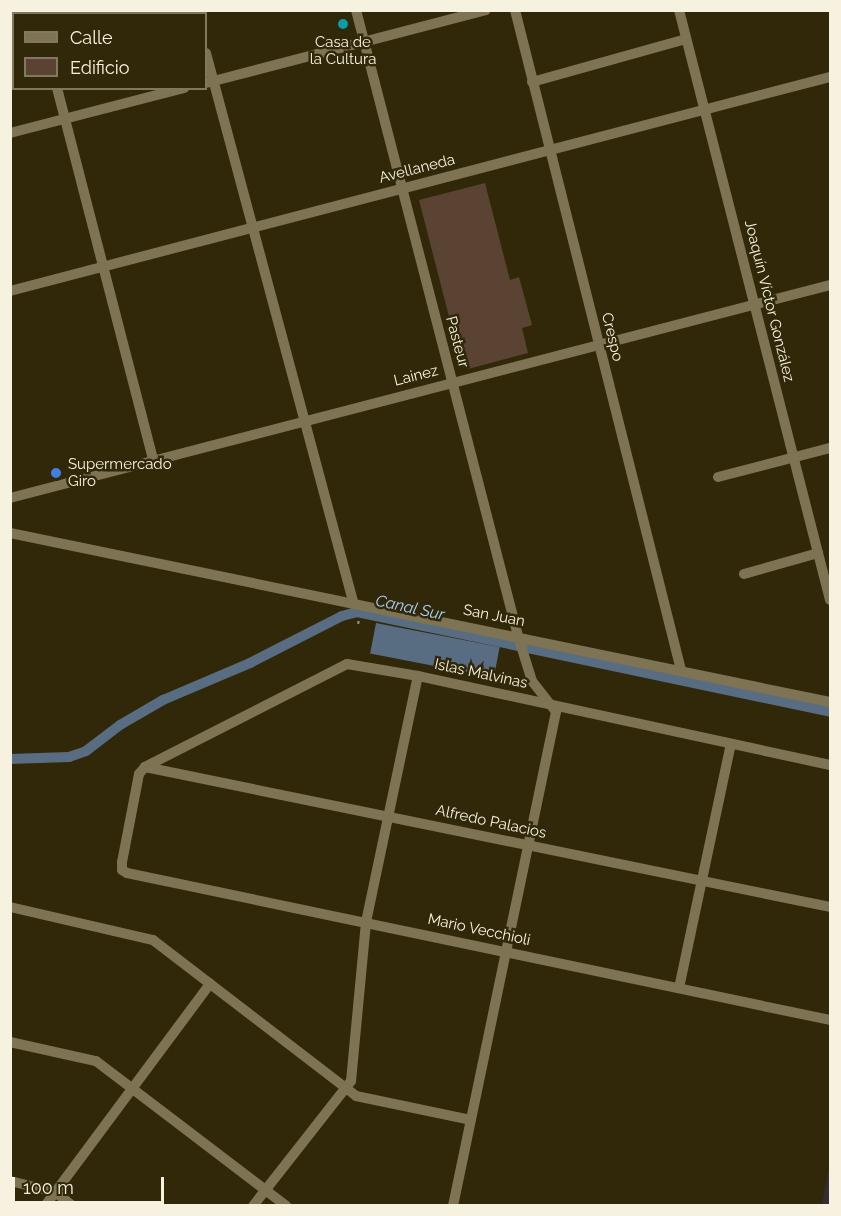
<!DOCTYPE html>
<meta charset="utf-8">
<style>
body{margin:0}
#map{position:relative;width:841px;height:1216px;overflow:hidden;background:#312809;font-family:Raleway,sans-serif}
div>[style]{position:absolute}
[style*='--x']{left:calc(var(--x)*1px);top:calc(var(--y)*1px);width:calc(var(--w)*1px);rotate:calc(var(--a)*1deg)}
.industrial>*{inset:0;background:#382b38}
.water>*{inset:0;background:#586d82;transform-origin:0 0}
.canal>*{height:10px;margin:-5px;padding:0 5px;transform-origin:5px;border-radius:5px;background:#586d82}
.building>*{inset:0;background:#5b4333}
.path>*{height:1.5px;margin-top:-0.75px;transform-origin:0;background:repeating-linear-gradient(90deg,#9e977f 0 3px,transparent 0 7.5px)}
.minor>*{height:10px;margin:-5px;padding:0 5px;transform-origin:5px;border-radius:5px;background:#7e7353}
.dots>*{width:16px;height:16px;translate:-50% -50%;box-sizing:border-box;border:3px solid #312809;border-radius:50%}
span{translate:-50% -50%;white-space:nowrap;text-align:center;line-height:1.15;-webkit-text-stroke:5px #312809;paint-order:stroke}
.poi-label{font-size:15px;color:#f7f2e0}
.left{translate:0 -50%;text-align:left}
.street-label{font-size:15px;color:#f7f2e0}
.water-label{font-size:16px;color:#a7cff9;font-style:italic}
.frame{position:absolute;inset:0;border:12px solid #f7f2e0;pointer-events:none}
.legend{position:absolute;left:12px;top:12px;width:195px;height:78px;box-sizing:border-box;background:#312809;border:2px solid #80795f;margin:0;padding:8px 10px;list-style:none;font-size:18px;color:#f7f2e0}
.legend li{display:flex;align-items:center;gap:12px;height:30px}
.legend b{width:30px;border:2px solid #80795f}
.scale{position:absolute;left:12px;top:1177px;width:152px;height:27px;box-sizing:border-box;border:3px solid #f7f2e0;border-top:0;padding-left:8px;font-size:18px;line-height:21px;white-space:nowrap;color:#f7f2e0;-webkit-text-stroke:4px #312809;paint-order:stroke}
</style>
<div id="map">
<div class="industrial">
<i style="clip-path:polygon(830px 1163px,830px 1205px,822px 1205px)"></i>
</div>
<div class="water">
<i style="left:376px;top:623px;width:126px;height:31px;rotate:11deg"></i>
</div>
<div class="canal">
<i style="--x:10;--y:759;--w:59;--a:-1.9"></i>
<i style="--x:69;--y:757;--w:18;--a:-19"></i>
<i style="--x:86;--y:751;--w:43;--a:-37.4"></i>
<i style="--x:120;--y:725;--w:50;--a:-30.2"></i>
<i style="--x:163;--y:700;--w:95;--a:-23"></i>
<i style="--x:250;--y:663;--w:103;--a:-27.1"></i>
<i style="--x:342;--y:616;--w:16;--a:-15"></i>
<i style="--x:357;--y:612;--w:483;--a:11.9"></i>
</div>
<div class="building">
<i style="clip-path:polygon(485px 183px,510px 280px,519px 277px,532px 325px,522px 328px,528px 353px,468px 369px,462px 367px,419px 200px)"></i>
</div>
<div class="path">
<i style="--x:358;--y:624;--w:8;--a:-83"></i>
</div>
<div class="minor">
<i style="--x:36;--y:10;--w:4;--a:90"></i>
<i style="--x:194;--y:10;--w:4;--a:76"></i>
<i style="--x:356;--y:10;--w:647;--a:75.49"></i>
<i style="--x:518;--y:636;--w:47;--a:72.7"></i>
<i style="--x:532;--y:681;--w:39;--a:52"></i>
<i style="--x:556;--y:712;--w:505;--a:101.78"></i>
<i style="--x:515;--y:10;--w:681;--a:75.88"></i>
<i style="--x:679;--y:10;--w:609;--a:75.64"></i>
<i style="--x:206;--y:53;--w:571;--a:74.99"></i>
<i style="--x:532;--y:82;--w:160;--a:-15.6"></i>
<i style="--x:206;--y:83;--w:289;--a:-14.6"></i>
<i style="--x:57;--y:88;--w:383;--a:75.5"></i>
<i style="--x:10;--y:133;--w:180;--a:-14.5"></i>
<i style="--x:10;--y:291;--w:847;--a:-14.63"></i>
<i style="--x:718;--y:477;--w:116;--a:-14.5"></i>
<i style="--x:10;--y:498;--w:847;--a:-14.56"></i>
<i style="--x:10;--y:533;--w:837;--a:11.65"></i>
<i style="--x:744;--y:574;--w:77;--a:-15.8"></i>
<i style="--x:830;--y:765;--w:422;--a:-167.8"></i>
<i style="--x:418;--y:676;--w:72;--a:-170.4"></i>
<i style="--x:347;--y:664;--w:227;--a:153"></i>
<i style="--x:145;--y:767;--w:9;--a:131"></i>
<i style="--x:139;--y:774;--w:90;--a:100.9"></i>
<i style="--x:122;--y:862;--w:8;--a:90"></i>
<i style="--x:122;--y:870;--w:6;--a:31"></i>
<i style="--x:127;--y:873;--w:718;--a:11.81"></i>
<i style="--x:145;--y:767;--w:699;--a:11.55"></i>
<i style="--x:10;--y:907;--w:147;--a:13"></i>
<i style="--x:153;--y:940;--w:256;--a:37.5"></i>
<i style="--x:356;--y:1096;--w:117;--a:11.8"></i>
<i style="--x:679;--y:988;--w:249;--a:-78"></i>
<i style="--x:10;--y:1042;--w:88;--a:12.5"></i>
<i style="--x:96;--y:1061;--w:239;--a:37.3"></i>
<i style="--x:10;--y:1181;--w:46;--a:13.7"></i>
<i style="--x:55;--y:1192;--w:23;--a:38"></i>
<i style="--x:45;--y:1206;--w:277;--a:-53.4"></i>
<i style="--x:253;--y:1206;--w:159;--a:-51.9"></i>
<i style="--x:351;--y:1081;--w:160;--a:-84.6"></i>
<i style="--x:366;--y:922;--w:251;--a:-78.1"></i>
</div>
<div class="dots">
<i style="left:343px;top:24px;background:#0f9aa8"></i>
<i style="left:56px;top:473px;background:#3f7fe0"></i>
</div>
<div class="poi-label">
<span style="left:343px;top:51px">Casa de<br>la Cultura</span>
<span class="left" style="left:68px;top:473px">Supermercado<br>Giro</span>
</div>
<div class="street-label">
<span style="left:417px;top:169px;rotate:-14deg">Avellaneda</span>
<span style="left:769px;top:301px;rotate:76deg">Joaquín Víctor González</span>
<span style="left:612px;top:337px;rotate:76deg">Crespo</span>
<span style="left:457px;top:342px;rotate:75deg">Pasteur</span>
<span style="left:416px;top:376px;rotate:-14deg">Lainez</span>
<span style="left:494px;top:616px;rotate:11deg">San Juan</span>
<span style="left:481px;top:674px;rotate:12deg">Islas Malvinas</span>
<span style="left:491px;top:822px;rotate:12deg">Alfredo Palacios</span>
<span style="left:479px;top:930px;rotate:12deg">Mario Vecchioli</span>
</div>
<div class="water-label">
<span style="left:410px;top:608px;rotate:12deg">Canal Sur</span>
</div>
<div class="frame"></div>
<ul class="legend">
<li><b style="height:8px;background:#7e7353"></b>Calle</li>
<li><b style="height:16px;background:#5b4333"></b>Edificio</li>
</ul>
<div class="scale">100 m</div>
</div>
